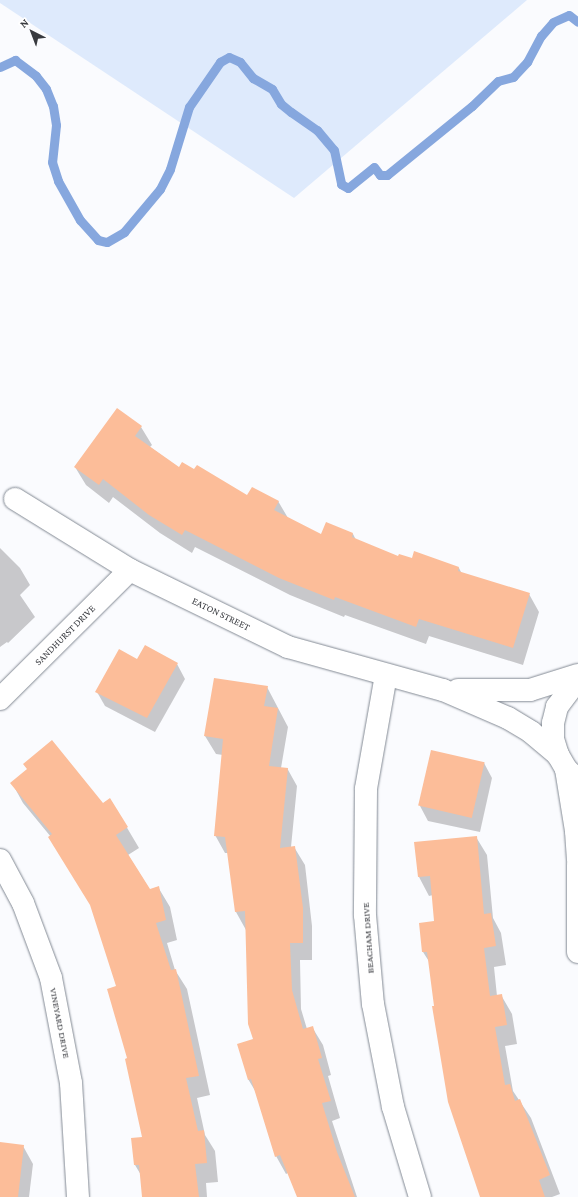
<!DOCTYPE html>
<style>
body{margin:0}
#map{position:relative;width:578px;height:1197px;overflow:hidden;background:#fafbfe;font-family:"Crimson Pro",serif}
div>[style]{position:absolute}
[style*='--x']{left:calc(var(--x)*1px);top:calc(var(--y)*1px);width:calc(var(--w)*1px);rotate:calc(var(--a)*1deg)}
.green>*{inset:0;background:#deeafc}
.shadow>*{inset:0;background:#0003}
.stream>*{height:9px;margin:-4.5px;padding:0 4.5px;transform-origin:4.5px;border-radius:4.5px;background:#86a7de}
.building>*{inset:0;background:#fcbd99;transform-origin:0 0}
.roads{filter:drop-shadow(0 0 1px #838a94) drop-shadow(0 0 1px #838a94)}
.street>*{height:22px;margin:-11px;padding:0 11px;transform-origin:11px;border-radius:11px;background:#fff}
.secondary>*{height:22px;margin:-11px;padding:0 11px;transform-origin:11px;border-radius:11px;background:#fff}
span{translate:-50% -50%;white-space:nowrap;text-align:center;line-height:1.15;-webkit-text-stroke:3px #fff;paint-order:stroke}
.street-label{font-size:10px;color:#383a3f}
.north{position:absolute;left:12px;top:12px;width:40px;height:40px;-webkit-text-stroke:3px #fff;paint-order:stroke;rotate:318deg;font-size:11px;font-weight:700;line-height:16px;text-align:center;color:#383a3f}
.north::after{content:'';display:block;margin:auto;width:14px;height:18px;background:#383a3f;clip-path:polygon(50% 0,100% 100%,50% 72%,0 100%)}
</style>
<div id="map">
<div class="green">
<i style="clip-path:polygon(0 0,527px 0,294px 198px,0 3px)"></i>
</div>
<div class="shadow">
<i style="clip-path:polygon(141px 427px,152px 445px,150px 447px,179px 468px,248px 497px,278px 501px,288px 518px,321px 535px,353px 534px,356px 540px,399px 557px,459px 568px,462px 574px,529px 594px,539px 612px,523px 665px,429px 636px,426px 644px,345px 615px,344px 617px,290px 595px,195px 547px,192px 553px,160px 533px,113px 497px,109px 503px,86px 485px,75px 467px)"></i>
<i style="clip-path:polygon(0 548px,20px 568px,30px 585px,20px 595px,35px 617px,8px 643px,7px 642px,0 647px)"></i>
<i style="clip-path:polygon(138px 660px,177px 664px,185px 679px,155px 732px,105px 706px,97px 692px)"></i>
<i style="clip-path:polygon(267px 687px,288px 727px,281px 768px,287px 768px,297px 786px,291px 847px,294px 847px,305px 865px,312px 926px,312px 960px,300px 960px,301px 1009px,307px 1029px,312px 1027px,323px 1045px,331px 1075px,328px 1076px,340px 1118px,332px 1121px,357px 1197px,298px 1197px,288px 1173px,286px 1174px,276px 1156px,257px 1094px,248px 1079px,254px 1040px,246px 930px,236px 912px,228px 853px,225px 853px,215px 835px,223px 755px,216px 754px,205px 736px)"></i>
<i style="clip-path:polygon(484px 763px,492px 778px,480px 832px,428px 821px,420px 806px)"></i>
<i style="clip-path:polygon(24px 764px,102px 804px,110px 799px,139px 848px,128px 855px,150px 890px,158px 887px,170px 907px,177px 940px,167px 943px,175px 970px,187px 989px,210px 1095px,197px 1098px,205px 1135px,215px 1151px,218px 1182px,206px 1183px,207px 1197px,143px 1197px,141px 1175px,135px 1165px,143px 1138px,117px 987px,92px 907px,51px 837px,23px 803px,12px 783px,28px 770px)"></i>
<i style="clip-path:polygon(476px 837px,487px 855px,493px 918px,501px 933px,506px 965px,494px 967px,497px 996px,501px 995px,512px 1014px,517px 1044px,505px 1046px,513px 1091px,531px 1118px,560px 1194px,552px 1197px,482px 1197px,449px 1102px,430px 963px,423px 952px,435px 922px,433px 895px,429px 896px,419px 877px,415px 843px)"></i>
<i style="clip-path:polygon(0 1143px,23px 1146px,33px 1164px,29px 1197px,0 1197px)"></i>
</div>
<div class="stream">
<i style="--x:0;--y:67;--w:17;--a:-25"></i>
<i style="--x:15;--y:60;--w:26;--a:37"></i>
<i style="--x:36;--y:76;--w:16;--a:52"></i>
<i style="--x:46;--y:89;--w:18;--a:68"></i>
<i style="--x:53;--y:106;--w:19;--a:81"></i>
<i style="--x:56;--y:125;--w:37;--a:96"></i>
<i style="--x:52;--y:162;--w:20;--a:72"></i>
<i style="--x:58;--y:181;--w:45;--a:60.6"></i>
<i style="--x:80;--y:220;--w:27;--a:48"></i>
<i style="--x:98;--y:240;--w:9;--a:13"></i>
<i style="--x:107;--y:242;--w:20;--a:-30"></i>
<i style="--x:124;--y:232;--w:56;--a:-50.1"></i>
<i style="--x:160;--y:189;--w:22;--a:-63"></i>
<i style="--x:170;--y:169;--w:65;--a:-73"></i>
<i style="--x:189;--y:107;--w:55;--a:-55.4"></i>
<i style="--x:220;--y:62;--w:10;--a:-29"></i>
<i style="--x:229;--y:57;--w:12;--a:24"></i>
<i style="--x:240;--y:62;--w:21;--a:51"></i>
<i style="--x:253;--y:78;--w:22;--a:30"></i>
<i style="--x:272;--y:89;--w:17;--a:59"></i>
<i style="--x:281;--y:104;--w:13;--a:39"></i>
<i style="--x:291;--y:112;--w:32;--a:35"></i>
<i style="--x:317;--y:130;--w:26;--a:50"></i>
<i style="--x:334;--y:150;--w:35;--a:78"></i>
<i style="--x:341;--y:184;--w:8;--a:30"></i>
<i style="--x:348;--y:188;--w:33;--a:-39"></i>
<i style="--x:374;--y:167;--w:10;--a:53"></i>
<i style="--x:380;--y:175;--w:7;--a:0"></i>
<i style="--x:387;--y:175;--w:109;--a:-39.1"></i>
<i style="--x:472;--y:106;--w:36;--a:-44"></i>
<i style="--x:498;--y:81;--w:16;--a:-15"></i>
<i style="--x:513;--y:77;--w:21;--a:-47"></i>
<i style="--x:527;--y:62;--w:30;--a:-62"></i>
<i style="--x:541;--y:36;--w:18;--a:-49"></i>
<i style="--x:553;--y:22;--w:17;--a:-24"></i>
<i style="--x:569;--y:15;--w:11;--a:38"></i>
</div>
<div class="building">
<i style="clip-path:polygon(117px 408px,142px 426px,135px 436px,179px 467px,182px 462px,194px 469px,197px 465px,247px 495px,252px 487px,279px 501px,274px 510px,321px 534px,326px 522px,353px 533px,352px 537px,398px 556px,399px 554px,412px 558px,414px 551px,459px 567px,458px 571px,530px 593px,513px 648px,419px 619px,416px 627px,335px 597px,334px 600px,279px 578px,185px 530px,182px 535px,149px 515px,103px 479px,99px 485px,74px 467px)"></i>
<i style="clip-path:polygon(145px 645px,178px 663px,147px 718px,95px 692px,119px 649px,137px 659px)"></i>
<i style="clip-path:polygon(214px 678px,268px 686px,264px 706px,278px 708px,269px 766px,288px 768px,280px 848px,295px 846px,303px 908px,303px 943px,290px 943px,292px 990px,303px 1029px,313px 1026px,322px 1058px,318px 1059px,331px 1101px,322px 1103px,337px 1152px,355px 1197px,297px 1197px,280px 1155px,275px 1157px,251px 1079px,248px 1080px,237px 1044px,253px 1039px,248px 1024px,245px 911px,235px 912px,225px 837px,214px 836px,223px 739px,204px 736px)"></i>
<i style="clip-path:polygon(52px 740px,103px 803px,110px 798px,128px 827px,116px 835px,150px 889px,159px 886px,166px 920px,156px 923px,171px 970px,176px 969px,199px 1076px,186px 1078px,198px 1131px,204px 1130px,207px 1163px,195px 1164px,199px 1197px,142px 1197px,139px 1165px,134px 1165px,131px 1138px,142px 1137px,125px 1059px,127px 1058px,107px 989px,116px 986px,90px 905px,48px 837px,52px 834px,10px 783px,27px 769px,23px 764px)"></i>
<i style="left:431px;top:750px;width:55px;height:57px;rotate:13deg"></i>
<i style="clip-path:polygon(477px 836px,484px 914px,491px 913px,496px 946px,484px 948px,490px 996px,502px 994px,507px 1025px,495px 1027px,505px 1085px,510px 1084px,515px 1101px,520px 1099px,550px 1175px,539px 1180px,545px 1197px,480px 1197px,448px 1102px,432px 1006px,434px 1006px,427px 952px,422px 952px,419px 923px,434px 921px,430px 876px,418px 877px,414px 842px)"></i>
<i style="clip-path:polygon(0 1142px,24px 1145px,18px 1197px,0 1197px)"></i>
</div>
<div class="roads">
<div class="street">
<i style="--x:15;--y:499;--w:135;--a:31.7"></i>
<i style="--x:130;--y:570;--w:176;--a:26"></i>
<i style="--x:288;--y:647;--w:161;--a:15.5"></i>
<i style="--x:443;--y:690;--w:71;--a:23.3"></i>
<i style="--x:508;--y:718;--w:27;--a:31"></i>
<i style="--x:531;--y:732;--w:35;--a:40"></i>
<i style="--x:386;--y:675;--w:116;--a:100"></i>
<i style="--x:366;--y:789;--w:126;--a:90.5"></i>
<i style="--x:365;--y:915;--w:89;--a:84.9"></i>
<i style="--x:373;--y:1004;--w:105;--a:79"></i>
<i style="--x:393;--y:1107;--w:94;--a:73.3"></i>
<i style="--x:458;--y:690;--w:72;--a:0"></i>
<i style="--x:530;--y:690;--w:50;--a:-17.4"></i>
<i style="--x:0;--y:699;--w:183;--a:-44.8"></i>
<i style="--x:0;--y:860;--w:49;--a:61.9"></i>
<i style="--x:23;--y:903;--w:80;--a:69.5"></i>
<i style="--x:51;--y:978;--w:107;--a:79.2"></i>
<i style="--x:71;--y:1083;--w:114;--a:86.5"></i>
</div>
<div class="secondary">
<i style="--x:578;--y:679;--w:35;--a:127"></i>
<i style="--x:557;--y:707;--w:16;--a:104"></i>
<i style="--x:553;--y:723;--w:16;--a:90"></i>
<i style="--x:553;--y:739;--w:17;--a:73"></i>
<i style="--x:558;--y:755;--w:16;--a:60"></i>
<i style="--x:566;--y:769;--w:16;--a:43"></i>
<i style="--x:566;--y:769;--w:63;--a:80.8"></i>
<i style="--x:576;--y:831;--w:29;--a:86"></i>
<i style="--x:578;--y:865;--w:87;--a:90"></i>
</div>
</div>
<div class="street-label">
<span style="left:221px;top:614px;rotate:26deg">EATON STREET</span>
<span style="left:65px;top:635px;rotate:-45deg">SANDHURST DRIVE</span>
<span style="left:368px;top:938px;rotate:-94deg">BEACHAM DRIVE</span>
<span style="left:60px;top:1023px;rotate:79deg">VINEYARD DRIVE</span>
</div>
<div class="north">N</div>
</div>
